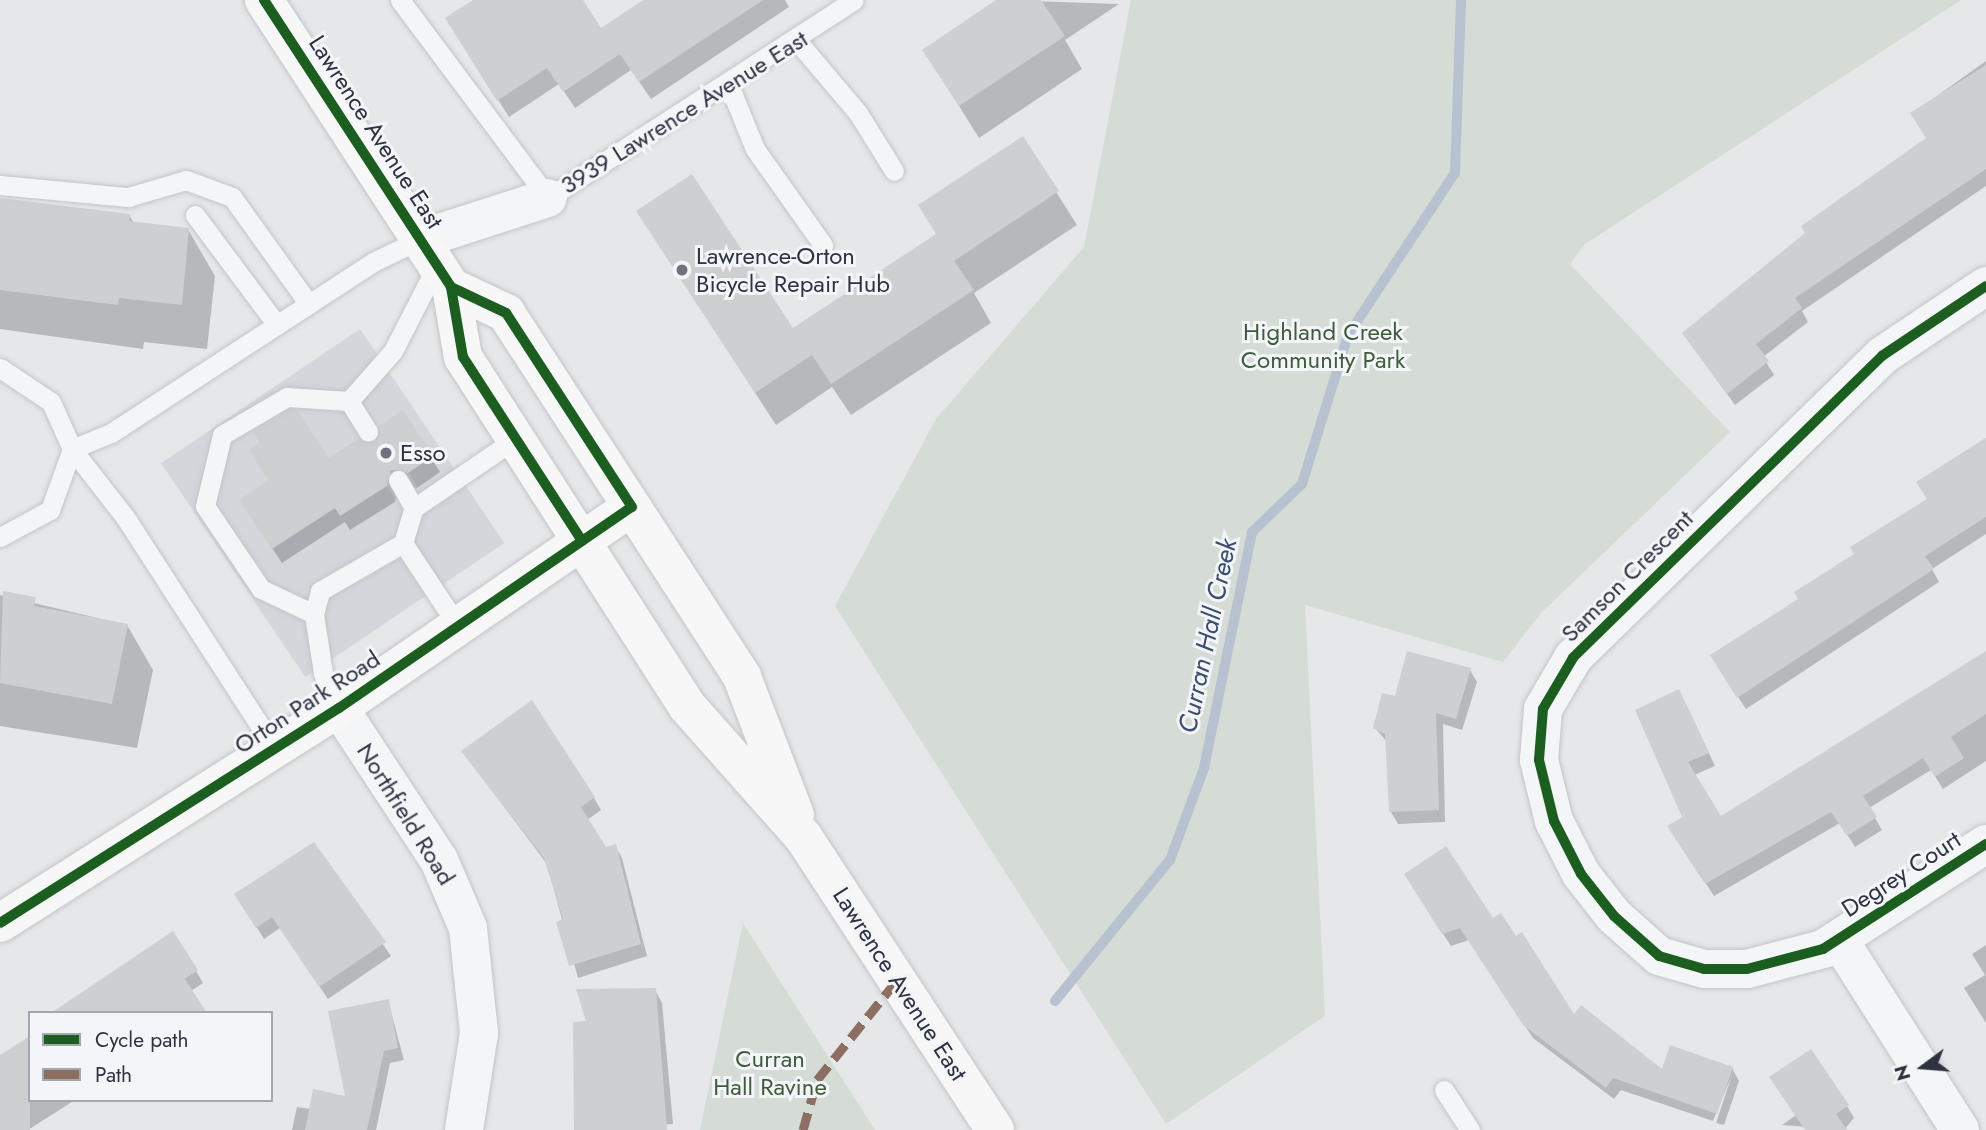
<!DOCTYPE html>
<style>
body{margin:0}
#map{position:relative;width:1986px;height:1130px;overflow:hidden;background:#e5e7e9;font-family:Jost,sans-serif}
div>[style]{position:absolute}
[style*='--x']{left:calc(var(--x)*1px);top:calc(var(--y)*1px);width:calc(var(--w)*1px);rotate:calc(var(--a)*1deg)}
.built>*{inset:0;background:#d4d6dc;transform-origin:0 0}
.green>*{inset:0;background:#d5dcd6}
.shadow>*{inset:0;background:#0003}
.stream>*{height:10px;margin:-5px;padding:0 5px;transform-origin:5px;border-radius:5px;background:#b7c1d0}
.building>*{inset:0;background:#cdcfd1}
.roads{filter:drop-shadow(0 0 2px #c3c5c7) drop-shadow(0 0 2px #c3c5c7)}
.lane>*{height:19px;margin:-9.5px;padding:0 9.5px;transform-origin:9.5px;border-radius:9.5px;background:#f4f5f6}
.street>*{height:38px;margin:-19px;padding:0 19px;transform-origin:19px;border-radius:19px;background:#f4f5f6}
.secondary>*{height:38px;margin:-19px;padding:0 19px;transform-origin:19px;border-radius:19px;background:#f7f7f8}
.quiet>*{height:9px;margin-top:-4.5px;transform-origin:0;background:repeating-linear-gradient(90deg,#8d6e63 0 18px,transparent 0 27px)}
.cycleway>*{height:10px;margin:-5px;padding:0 5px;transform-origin:5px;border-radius:5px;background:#1b5e20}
.dots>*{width:19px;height:19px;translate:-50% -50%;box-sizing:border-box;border:4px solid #f3f5f8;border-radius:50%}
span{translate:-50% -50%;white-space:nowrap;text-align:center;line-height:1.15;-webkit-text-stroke:6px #f3f5f8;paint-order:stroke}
.street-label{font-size:24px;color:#2d3341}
.poi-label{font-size:24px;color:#2d3341}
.left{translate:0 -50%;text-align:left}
.park-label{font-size:24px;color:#3f5b3c}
.water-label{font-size:26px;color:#3c4e70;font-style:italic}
.legend{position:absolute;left:28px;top:1011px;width:245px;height:91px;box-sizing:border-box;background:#f3f5f8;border:2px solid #a4a7af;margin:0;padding:9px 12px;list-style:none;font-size:21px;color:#2d3341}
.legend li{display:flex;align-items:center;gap:14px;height:35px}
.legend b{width:35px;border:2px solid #a4a7af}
.north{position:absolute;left:1888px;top:1032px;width:70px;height:70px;-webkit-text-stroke:5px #f3f5f8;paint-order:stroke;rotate:254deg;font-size:19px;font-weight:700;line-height:28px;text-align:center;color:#2d3341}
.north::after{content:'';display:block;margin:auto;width:24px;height:32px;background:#2d3341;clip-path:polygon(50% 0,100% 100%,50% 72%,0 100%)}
</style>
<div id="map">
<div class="built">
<i style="left:360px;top:329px;width:258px;height:240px;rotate:56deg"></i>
</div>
<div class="green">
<i style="clip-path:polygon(1131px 0,1961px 0,1585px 244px,1570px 264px,1730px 432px,1541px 613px,1503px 662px,1305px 605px,1325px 1016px,1166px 1124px,835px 606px,936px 419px,1084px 247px)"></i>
<i style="clip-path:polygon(743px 923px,875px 1130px,700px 1130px)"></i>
</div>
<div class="shadow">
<i style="clip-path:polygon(477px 0,581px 0,601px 30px,646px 0,785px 0,789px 7px,651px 99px,631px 70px,575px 108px,559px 84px,509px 117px,457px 36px)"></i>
<i style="clip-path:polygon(999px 0,1119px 4px,1065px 40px,1082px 69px,979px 138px,924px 50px)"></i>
<i style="clip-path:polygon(1986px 61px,1986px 186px,1802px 311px,1808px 322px,1763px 357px,1774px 375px,1735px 405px,1692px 346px,1928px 138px,1913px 113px)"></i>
<i style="clip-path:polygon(1022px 138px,1077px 225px,974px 293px,991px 323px,851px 415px,832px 387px,776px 425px,638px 212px,793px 330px,937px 235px)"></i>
<i style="clip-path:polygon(0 200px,129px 215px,134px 223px,189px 231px,215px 276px,207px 349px,144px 342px,143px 349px,0 329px)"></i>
<i style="clip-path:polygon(402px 412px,440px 472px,417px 488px,400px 484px,395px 502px,350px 530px,345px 522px,282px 563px,250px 515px,329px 460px,376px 444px)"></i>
<i style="clip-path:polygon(1986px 438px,1986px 534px,1932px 569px,1939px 582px,1746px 709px,1719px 668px,1929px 500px,1918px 482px)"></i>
<i style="clip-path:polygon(0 595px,127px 625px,153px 670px,137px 748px,0 726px)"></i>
<i style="clip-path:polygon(1986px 653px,1986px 761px,1943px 789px,1931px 770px,1869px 808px,1882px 830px,1855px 847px,1840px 823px,1714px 896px,1677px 839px,1684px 818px,1686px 704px,1715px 766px,1694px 775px,1720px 818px)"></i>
<i style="clip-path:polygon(1470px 670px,1477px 682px,1462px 730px,1443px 724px,1445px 822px,1398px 824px,1391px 812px,1388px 743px,1375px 728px,1397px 698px)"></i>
<i style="clip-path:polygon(463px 752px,594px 798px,601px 810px,587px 820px,605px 849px,615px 846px,622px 858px,647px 956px,578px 978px,547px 864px)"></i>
<i style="clip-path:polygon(314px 844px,391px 956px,328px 999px,280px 928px,264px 939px,244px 907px)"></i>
<i style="clip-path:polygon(1413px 887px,1493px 920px,1574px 1017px,1663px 1072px,1732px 1068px,1739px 1081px,1724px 1125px,1716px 1123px,1732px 1075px,1713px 1121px,1621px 1090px,1614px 1099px,1533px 1038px,1469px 940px,1451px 946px)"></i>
<i style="clip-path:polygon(1986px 945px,1986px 1023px,1964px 988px,1985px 975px,1972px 954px)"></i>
<i style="clip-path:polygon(196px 971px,203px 983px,191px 991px,63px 1013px)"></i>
<i style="clip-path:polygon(655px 990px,662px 1003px,673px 1124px,576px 1130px,588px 1023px)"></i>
<i style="clip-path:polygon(388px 1001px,404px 1060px,390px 1063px,376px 1130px,292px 1130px,297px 1107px,311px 1109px,347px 1098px)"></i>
<i style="clip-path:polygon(0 1058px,30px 1100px,75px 1100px,28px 1130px,0 1130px)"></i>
<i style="clip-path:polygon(1847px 1106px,1854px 1118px,1844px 1130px,1782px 1125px,1796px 1115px)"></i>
</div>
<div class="stream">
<i style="--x:1055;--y:1001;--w:182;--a:-50.8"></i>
<i style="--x:1170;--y:860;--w:98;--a:-69.7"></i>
<i style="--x:1204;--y:768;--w:241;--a:-78.5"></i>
<i style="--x:1252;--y:532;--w:69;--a:-43.8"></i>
<i style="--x:1302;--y:484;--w:156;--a:-72.8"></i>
<i style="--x:1348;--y:335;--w:194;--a:-56.6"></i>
<i style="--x:1455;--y:173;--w:173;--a:-88"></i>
</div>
<div class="building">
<i style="clip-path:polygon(473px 0,583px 0,601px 28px,643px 0,763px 0,639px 82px,620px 54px,563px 92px,547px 68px,497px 101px,445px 18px)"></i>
<i style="clip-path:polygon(996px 0,1041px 0,1065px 36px,959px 106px,922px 50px)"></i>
<i style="clip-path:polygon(1986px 65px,1986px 169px,1795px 298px,1802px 308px,1756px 344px,1769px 361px,1727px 394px,1682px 333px,1805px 233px,1801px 226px,1926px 138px,1910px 113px)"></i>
<i style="clip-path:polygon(1023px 136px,1059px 191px,954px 261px,974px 290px,831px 384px,812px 355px,755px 393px,636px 211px,692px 174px,793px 328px,936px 234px,918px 205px)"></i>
<i style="clip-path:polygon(0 198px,130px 214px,129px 221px,189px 228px,182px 305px,119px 298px,118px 305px,0 290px)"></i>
<i style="clip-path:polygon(290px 409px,297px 410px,329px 458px,358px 439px,375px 442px,379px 426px,403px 410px,433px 456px,408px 473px,391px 470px,387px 486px,340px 516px,335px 508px,272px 549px,239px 500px,268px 480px,249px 450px,260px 443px,253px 432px)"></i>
<i style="clip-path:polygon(1986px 438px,1986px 517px,1925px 556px,1934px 569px,1737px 698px,1710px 655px,1798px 599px,1794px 592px,1854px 554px,1850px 547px,1927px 499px,1916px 482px)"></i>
<i style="clip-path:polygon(3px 591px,36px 597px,34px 606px,128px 624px,112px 704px,0 683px)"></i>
<i style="clip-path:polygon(1407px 651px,1471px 668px,1456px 719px,1436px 713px,1439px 810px,1389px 812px,1385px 734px,1373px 728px,1382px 693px,1395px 696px)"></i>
<i style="clip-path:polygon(1986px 651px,1986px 714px,1951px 737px,1964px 758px,1935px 777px,1923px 758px,1863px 796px,1877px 817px,1847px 836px,1831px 812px,1705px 884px,1667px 826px,1682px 817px,1635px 710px,1679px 689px,1709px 753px,1688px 762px,1721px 816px)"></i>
<i style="clip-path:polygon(532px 700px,595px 797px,581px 807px,606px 847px,616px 844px,641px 944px,569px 966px,556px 922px,563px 919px,544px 858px,461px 751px)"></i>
<i style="clip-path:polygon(314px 842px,386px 942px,319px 987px,272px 917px,256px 928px,234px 894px)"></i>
<i style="clip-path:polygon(1446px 846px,1493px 918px,1501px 913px,1516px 936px,1522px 932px,1574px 1014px,1581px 1005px,1662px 1069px,1670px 1045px,1733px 1067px,1717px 1114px,1613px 1078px,1606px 1088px,1523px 1025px,1460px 928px,1442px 934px,1404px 874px)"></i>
<i style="clip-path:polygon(173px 931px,198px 970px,185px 979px,207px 1013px,51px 1013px)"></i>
<i style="clip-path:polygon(656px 988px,667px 1130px,574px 1130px,573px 1022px,586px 1021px,576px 989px)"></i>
<i style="clip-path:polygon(389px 999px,398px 1048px,384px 1051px,367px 1130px,305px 1130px,313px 1089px,345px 1096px,328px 1011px)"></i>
<i style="clip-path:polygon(30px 1036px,30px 1130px,0 1130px,0 1055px)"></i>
<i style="clip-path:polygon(1811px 1049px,1849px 1105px,1836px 1114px,1847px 1130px,1805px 1130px,1769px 1077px)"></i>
</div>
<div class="roads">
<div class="lane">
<i style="--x:400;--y:0;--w:247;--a:53.2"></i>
<i style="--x:548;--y:198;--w:364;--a:-32.9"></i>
<i style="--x:798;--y:42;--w:93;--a:49.8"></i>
<i style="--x:858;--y:113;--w:68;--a:58.2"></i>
<i style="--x:729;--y:85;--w:69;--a:67.9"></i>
<i style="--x:755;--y:149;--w:118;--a:54.7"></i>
<i style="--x:0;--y:185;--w:129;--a:5.4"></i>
<i style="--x:128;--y:197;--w:60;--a:-16.3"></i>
<i style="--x:186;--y:180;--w:49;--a:20.3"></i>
<i style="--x:232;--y:197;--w:132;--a:54.3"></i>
<i style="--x:195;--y:215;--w:137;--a:53.3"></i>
<i style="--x:0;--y:368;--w:61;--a:33.7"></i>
<i style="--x:51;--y:402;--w:51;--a:65.9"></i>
<i style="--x:72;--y:449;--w:86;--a:52.1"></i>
<i style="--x:125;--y:517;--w:276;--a:57.1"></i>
<i style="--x:349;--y:401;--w:36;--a:58"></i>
<i style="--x:72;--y:449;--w:42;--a:-22.3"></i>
<i style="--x:111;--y:433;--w:313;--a:-33.1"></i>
<i style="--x:373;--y:262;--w:53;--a:-25.6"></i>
<i style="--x:398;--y:480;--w:32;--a:60"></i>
<i style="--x:0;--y:537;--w:57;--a:-28.4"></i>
<i style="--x:50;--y:510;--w:65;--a:-70.2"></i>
<i style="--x:403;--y:543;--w:37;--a:-73"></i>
<i style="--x:414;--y:508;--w:122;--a:-34.3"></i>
<i style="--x:314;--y:614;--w:59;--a:-154.7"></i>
<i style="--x:261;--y:589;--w:100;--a:-124"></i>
<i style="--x:205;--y:506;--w:73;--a:-76.5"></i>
<i style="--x:222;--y:435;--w:75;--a:-30.3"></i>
<i style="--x:287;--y:397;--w:62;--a:3.7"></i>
<i style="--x:349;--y:401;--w:67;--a:-48.7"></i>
<i style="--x:393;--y:351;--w:97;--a:-62.9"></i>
<i style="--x:339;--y:708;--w:38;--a:-115"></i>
<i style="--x:323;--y:673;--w:60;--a:-98.7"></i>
<i style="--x:314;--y:614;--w:24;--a:-75"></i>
<i style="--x:320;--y:591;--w:96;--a:-30"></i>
<i style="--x:403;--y:543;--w:100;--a:56.5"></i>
<i style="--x:1444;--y:1090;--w:48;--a:57"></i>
</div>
<div class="street">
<i style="--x:421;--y:239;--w:133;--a:-17.9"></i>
<i style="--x:1986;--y:286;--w:125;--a:146.1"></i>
<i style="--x:1882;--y:356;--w:432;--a:135.7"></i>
<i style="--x:1573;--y:658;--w:59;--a:120.5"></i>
<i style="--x:1543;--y:709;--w:51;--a:94.5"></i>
<i style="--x:1539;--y:760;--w:63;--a:76.2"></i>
<i style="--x:1554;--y:821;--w:59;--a:63"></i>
<i style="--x:1581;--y:874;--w:53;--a:51.8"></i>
<i style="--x:1614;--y:916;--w:60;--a:41.6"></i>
<i style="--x:1659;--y:956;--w:47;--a:16.1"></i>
<i style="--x:1704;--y:969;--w:43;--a:0"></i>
<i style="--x:1747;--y:969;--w:79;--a:-14.7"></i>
<i style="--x:1823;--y:949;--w:194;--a:-32.8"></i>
<i style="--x:339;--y:708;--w:182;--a:56.7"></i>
<i style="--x:439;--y:860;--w:74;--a:66.9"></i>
<i style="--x:468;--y:928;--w:106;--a:84"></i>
<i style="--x:479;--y:1033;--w:98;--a:98.8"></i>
<i style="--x:1839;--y:940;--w:225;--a:57.5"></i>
</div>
<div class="secondary">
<i style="--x:264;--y:0;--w:343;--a:56.9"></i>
<i style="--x:451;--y:287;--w:71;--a:80.3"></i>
<i style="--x:463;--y:357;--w:415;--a:57.3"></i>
<i style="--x:687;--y:706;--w:176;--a:48.4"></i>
<i style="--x:804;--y:838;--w:349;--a:56.8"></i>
<i style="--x:451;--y:287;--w:61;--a:25.3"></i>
<i style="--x:506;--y:313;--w:434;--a:57"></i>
<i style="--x:742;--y:677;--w:148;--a:69"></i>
<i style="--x:0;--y:923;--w:401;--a:-32.4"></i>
<i style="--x:339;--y:708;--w:355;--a:-34.5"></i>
</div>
</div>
<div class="quiet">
<i style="--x:803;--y:1130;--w:52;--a:-74.4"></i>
<i style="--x:817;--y:1080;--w:128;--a:-51.3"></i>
</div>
<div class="cycleway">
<i style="--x:264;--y:0;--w:343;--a:56.9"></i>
<i style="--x:451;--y:287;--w:71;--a:80.3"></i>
<i style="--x:463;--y:357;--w:219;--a:57.1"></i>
<i style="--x:1986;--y:286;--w:125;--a:146.1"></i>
<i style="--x:1882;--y:356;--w:432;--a:135.7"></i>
<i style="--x:1573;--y:658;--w:59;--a:120.5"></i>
<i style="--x:1543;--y:709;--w:51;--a:94.5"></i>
<i style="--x:1539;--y:760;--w:63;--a:76.2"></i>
<i style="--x:1554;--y:821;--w:59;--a:63"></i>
<i style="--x:1581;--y:874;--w:53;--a:51.8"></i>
<i style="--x:1614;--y:916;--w:60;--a:41.6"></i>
<i style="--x:1659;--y:956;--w:47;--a:16.1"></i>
<i style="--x:1704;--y:969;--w:43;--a:0"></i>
<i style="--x:1747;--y:969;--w:79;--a:-14.7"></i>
<i style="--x:1823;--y:949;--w:194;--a:-32.8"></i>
<i style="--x:0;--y:923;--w:401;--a:-32.4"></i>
<i style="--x:339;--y:708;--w:355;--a:-34.5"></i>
<i style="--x:632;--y:507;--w:231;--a:-123"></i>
<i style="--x:506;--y:313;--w:61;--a:-154.7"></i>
</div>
<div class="dots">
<i style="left:682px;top:270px;background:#6d727c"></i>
<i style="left:386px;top:453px;background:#6d727c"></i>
</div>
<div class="street-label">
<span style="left:684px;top:112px;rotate:-32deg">3939 Lawrence Avenue East</span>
<span style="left:376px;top:132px;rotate:57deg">Lawrence Avenue East</span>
<span style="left:1627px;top:576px;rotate:-45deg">Samson Crescent</span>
<span style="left:307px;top:702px;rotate:-33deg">Orton Park Road</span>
<span style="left:406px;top:814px;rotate:58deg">Northfield Road</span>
<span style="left:1901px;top:874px;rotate:-33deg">Degrey Court</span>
<span style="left:900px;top:984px;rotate:57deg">Lawrence Avenue East</span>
</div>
<div class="poi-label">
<span class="left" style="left:696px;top:270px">Lawrence-Orton<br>Bicycle Repair Hub</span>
<span class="left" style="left:400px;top:453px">Esso</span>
</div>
<div class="park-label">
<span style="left:1323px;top:346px">Highland Creek<br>Community Park</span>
<span style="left:770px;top:1073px">Curran<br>Hall Ravine</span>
</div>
<div class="water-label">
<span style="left:1208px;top:636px;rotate:-78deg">Curran Hall Creek</span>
</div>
<ul class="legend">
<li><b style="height:9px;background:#1b5e20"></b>Cycle path</li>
<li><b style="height:9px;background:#8d6e63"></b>Path</li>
</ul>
<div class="north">N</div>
</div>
